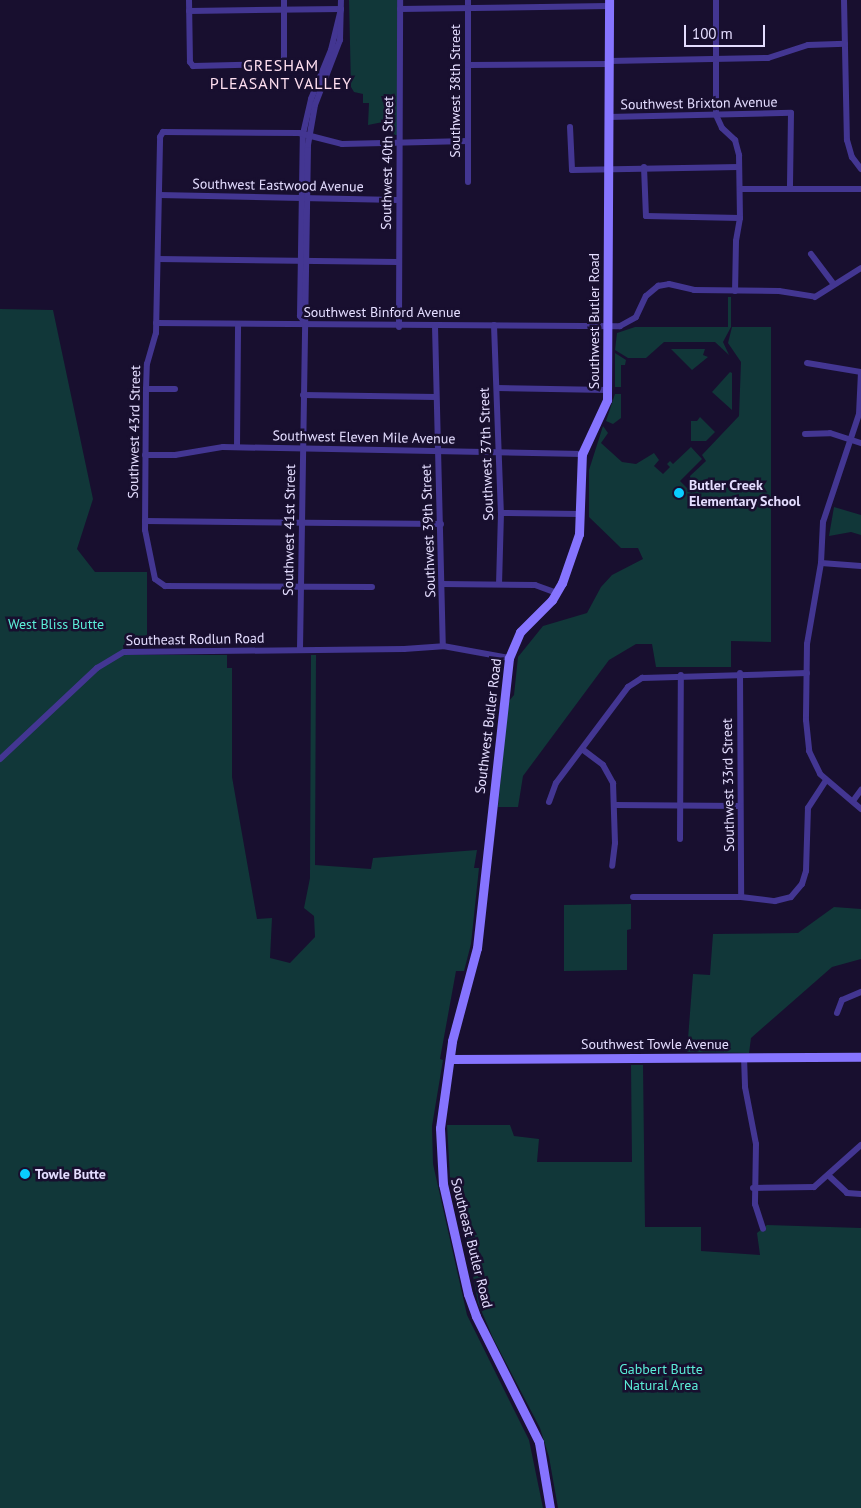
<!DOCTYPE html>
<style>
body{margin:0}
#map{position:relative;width:861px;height:1508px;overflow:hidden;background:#180f2f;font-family:"PT Sans",sans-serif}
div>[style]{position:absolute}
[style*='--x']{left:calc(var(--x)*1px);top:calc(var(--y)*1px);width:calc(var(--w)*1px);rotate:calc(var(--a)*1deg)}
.green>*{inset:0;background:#113739}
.street>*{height:6px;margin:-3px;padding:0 3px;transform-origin:3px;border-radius:3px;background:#433692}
.secondary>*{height:9px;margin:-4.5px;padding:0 4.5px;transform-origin:4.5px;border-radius:4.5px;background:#8674ff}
.dots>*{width:14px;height:14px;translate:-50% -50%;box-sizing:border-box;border:2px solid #180f2f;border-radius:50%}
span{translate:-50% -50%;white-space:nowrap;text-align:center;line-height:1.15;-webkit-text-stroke:5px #180f2f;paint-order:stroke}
.street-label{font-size:14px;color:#e4ddff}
.poi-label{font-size:14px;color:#e4ddff;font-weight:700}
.left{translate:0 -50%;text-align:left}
.park-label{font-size:14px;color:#5bedd7}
.quarter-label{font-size:16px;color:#ffdff0;letter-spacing:1px}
.scale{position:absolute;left:684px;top:25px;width:81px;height:22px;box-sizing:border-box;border:2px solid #e4ddff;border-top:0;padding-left:6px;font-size:15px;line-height:18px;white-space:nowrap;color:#e4ddff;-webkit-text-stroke:4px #180f2f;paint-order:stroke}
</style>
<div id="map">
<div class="green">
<i style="clip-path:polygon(349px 0,398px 0,400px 135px,393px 135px,393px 120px,368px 125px,369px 103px,363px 103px,363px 94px,354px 92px,351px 87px)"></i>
<i style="clip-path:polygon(728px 297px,731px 297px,731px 327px,723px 342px,729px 355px,715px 342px,664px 342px,646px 358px,628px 358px,615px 350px,617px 333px,635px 327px,728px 327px)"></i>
<i style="clip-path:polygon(0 309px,53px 310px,93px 499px,77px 549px,95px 572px,147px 572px,147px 644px,123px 645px,124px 655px,227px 655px,227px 668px,232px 668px,232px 777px,257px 919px,272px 918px,270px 958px,290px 963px,315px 937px,314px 916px,304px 908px,310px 878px,311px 655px,316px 655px,315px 865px,371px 869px,373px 858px,477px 850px,474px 868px,479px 868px,471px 944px,464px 971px,456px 971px,440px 1059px,443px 1060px,432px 1126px,433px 1164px,467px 1315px,529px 1440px,543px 1508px,0 1508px)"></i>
<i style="clip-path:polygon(732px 327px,771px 327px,771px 642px,731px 641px,731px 667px,656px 667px,652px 644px,636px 644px,609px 660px,523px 776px,518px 807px,498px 807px,507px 712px,509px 701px,514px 695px,518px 657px,543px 626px,587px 613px,601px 587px,612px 575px,643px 559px,638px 548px,621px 548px,589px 517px,589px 470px,603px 426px,608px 433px,601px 443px,622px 462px,636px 464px,654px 453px,659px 460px,654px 466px,663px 474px,670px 467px,667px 464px,670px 461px,673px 464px,691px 447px,702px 459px,680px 481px,692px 493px,690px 476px,706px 461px,702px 455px,739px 416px,741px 362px,728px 343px)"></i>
<i style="clip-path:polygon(671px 349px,705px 349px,703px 355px,708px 357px,692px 370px)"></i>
<i style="clip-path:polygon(615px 353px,626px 360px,625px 365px,621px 365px,621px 387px,615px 387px)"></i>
<i style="clip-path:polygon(730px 372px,732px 373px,732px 410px,712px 392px)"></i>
<i style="clip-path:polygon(615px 394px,621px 394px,621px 418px,613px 424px,606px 421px)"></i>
<i style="clip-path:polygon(700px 417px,715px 432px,706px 441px,691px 441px,691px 421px,697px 421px)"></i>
<i style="clip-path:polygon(834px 507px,861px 515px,861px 535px,851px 532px,829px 536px)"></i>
<i style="clip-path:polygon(631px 904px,631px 929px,627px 930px,627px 970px,564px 971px,564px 905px)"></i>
<i style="clip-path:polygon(834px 907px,861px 909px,861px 959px,832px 967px,751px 1038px,749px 1053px,687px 1052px,693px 974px,710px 975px,713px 934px,798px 933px)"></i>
<i style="clip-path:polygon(631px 1065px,643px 1065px,645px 1227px,701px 1227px,701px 1251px,760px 1255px,757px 1233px,767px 1225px,861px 1228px,861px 1508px,558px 1508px,549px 1457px,540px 1428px,493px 1338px,478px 1303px,465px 1233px,450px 1178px,447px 1125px,510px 1125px,514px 1136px,539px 1139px,537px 1162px,632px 1162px)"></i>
</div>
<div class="street">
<i style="--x:189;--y:0;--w:62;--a:89.1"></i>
<i style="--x:190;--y:62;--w:5;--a:53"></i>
<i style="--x:193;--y:66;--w:91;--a:-1.3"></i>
<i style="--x:284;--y:64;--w:64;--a:-90"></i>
<i style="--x:468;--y:0;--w:182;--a:90"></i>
<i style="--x:716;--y:0;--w:115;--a:90"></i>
<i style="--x:716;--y:115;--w:14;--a:65"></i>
<i style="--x:722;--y:128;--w:18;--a:43"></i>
<i style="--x:735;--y:140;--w:16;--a:75"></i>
<i style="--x:739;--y:155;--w:63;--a:89.1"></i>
<i style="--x:740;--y:218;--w:23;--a:100"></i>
<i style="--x:736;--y:241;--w:50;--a:91.1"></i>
<i style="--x:844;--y:0;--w:140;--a:88.8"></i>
<i style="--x:847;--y:140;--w:18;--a:74"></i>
<i style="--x:852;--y:157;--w:15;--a:53"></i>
<i style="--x:400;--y:9;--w:209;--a:-0.8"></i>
<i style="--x:189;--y:11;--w:152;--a:-0.8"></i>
<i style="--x:609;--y:61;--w:159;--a:-1.1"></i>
<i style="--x:768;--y:58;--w:42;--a:-18"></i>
<i style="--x:808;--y:45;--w:37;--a:-2"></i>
<i style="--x:468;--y:65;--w:141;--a:-0.4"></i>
<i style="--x:608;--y:117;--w:183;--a:-1.3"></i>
<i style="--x:791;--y:113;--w:76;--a:90.8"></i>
<i style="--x:570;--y:127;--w:43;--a:87.3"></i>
<i style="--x:572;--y:170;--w:167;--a:-1"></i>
<i style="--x:644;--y:167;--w:49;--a:87.7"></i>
<i style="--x:646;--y:216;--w:94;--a:1.2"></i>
<i style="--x:740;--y:189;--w:121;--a:0"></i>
<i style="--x:159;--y:195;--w:238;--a:1.2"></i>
<i style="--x:811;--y:254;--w:38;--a:53"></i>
<i style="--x:158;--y:259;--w:240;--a:0.7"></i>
<i style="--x:303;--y:320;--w:5;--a:-127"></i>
<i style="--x:300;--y:316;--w:182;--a:-89.1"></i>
<i style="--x:303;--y:134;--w:36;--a:-77"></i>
<i style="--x:311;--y:99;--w:53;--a:-67.8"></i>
<i style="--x:331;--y:50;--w:42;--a:-76.3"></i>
<i style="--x:156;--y:323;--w:464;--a:0.4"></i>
<i style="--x:620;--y:326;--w:18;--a:-29"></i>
<i style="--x:636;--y:317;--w:23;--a:-65"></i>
<i style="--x:646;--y:296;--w:16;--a:-40"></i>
<i style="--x:658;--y:286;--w:11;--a:-10"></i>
<i style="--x:669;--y:284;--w:26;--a:13"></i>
<i style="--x:694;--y:290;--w:85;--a:0.7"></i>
<i style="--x:779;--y:291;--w:36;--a:9"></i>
<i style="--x:815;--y:297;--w:54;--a:-32.2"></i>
<i style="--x:494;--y:325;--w:188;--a:87.9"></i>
<i style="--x:501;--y:513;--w:71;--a:91.6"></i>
<i style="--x:435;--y:326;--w:320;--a:88.6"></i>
<i style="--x:399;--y:327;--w:327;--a:-89.8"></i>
<i style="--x:807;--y:363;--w:55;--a:9.5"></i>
<i style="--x:861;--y:372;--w:42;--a:92.7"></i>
<i style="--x:859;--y:414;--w:114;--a:108.4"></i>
<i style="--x:823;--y:522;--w:41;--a:92.8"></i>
<i style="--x:821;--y:563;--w:82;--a:99.8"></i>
<i style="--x:807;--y:644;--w:76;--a:90.8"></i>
<i style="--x:806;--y:720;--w:31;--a:84"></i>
<i style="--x:809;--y:751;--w:25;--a:64"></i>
<i style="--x:820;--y:774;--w:54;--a:40.5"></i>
<i style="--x:497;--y:388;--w:111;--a:1"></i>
<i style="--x:146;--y:389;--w:29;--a:0"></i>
<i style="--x:303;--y:395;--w:133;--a:0.9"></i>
<i style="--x:805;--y:434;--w:25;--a:-2"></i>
<i style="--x:830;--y:433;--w:33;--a:18"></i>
<i style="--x:237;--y:447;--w:123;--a:-89.5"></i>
<i style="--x:145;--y:455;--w:30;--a:0"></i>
<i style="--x:175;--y:455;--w:49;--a:-9.5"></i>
<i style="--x:223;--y:447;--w:359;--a:1.1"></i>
<i style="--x:501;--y:513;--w:79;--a:0.7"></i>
<i style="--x:145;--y:521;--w:296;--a:0.6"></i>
<i style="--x:821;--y:563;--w:40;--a:4.3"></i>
<i style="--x:442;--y:584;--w:93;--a:0.6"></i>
<i style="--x:535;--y:585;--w:23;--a:20"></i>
<i style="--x:372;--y:587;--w:207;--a:-179.7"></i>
<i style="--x:165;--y:586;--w:12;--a:-145"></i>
<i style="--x:155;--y:579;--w:50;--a:-101.5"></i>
<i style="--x:145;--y:530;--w:141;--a:-89.6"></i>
<i style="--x:146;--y:389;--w:25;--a:-88"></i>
<i style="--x:147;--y:364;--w:32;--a:-74"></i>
<i style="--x:156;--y:333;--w:196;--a:-88.8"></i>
<i style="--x:160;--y:137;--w:6;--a:-59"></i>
<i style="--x:163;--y:132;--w:136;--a:0.4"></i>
<i style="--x:299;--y:133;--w:44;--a:14.3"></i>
<i style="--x:342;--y:144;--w:126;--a:-1.4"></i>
<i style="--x:300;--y:649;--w:504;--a:-89.09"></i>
<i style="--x:308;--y:145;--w:41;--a:-80.1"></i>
<i style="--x:315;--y:105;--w:70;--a:-69"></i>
<i style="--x:340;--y:40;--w:40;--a:-88.6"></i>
<i style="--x:740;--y:673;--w:224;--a:89.7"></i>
<i style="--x:582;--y:749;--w:26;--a:37"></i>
<i style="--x:603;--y:765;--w:21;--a:61"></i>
<i style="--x:613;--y:783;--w:60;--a:88.1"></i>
<i style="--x:615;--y:843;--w:23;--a:97"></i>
<i style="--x:0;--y:759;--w:133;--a:-43.2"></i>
<i style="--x:97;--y:668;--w:31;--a:-31"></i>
<i style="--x:124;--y:652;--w:280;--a:-0.6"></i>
<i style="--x:404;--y:649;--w:39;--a:-4"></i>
<i style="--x:443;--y:646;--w:67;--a:10.3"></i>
<i style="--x:853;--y:801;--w:14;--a:-54"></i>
<i style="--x:549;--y:802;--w:20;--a:-70"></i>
<i style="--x:556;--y:783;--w:120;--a:-53.1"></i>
<i style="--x:628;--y:687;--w:17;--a:-33"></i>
<i style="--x:642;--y:678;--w:165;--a:-1.7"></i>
<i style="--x:615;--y:805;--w:125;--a:0.5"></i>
<i style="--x:680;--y:839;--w:164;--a:-89.7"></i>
<i style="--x:633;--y:897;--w:108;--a:0"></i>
<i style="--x:741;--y:897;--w:34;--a:7"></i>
<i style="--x:775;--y:901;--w:16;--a:-14"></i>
<i style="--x:791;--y:897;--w:17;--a:-50"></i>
<i style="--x:802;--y:884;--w:14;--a:-73"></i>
<i style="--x:806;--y:871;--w:63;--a:-88.2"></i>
<i style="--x:808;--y:808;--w:33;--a:-57"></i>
<i style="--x:837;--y:1013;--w:14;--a:-69"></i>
<i style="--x:842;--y:1000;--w:21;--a:-23"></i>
<i style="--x:744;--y:1057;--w:30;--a:88"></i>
<i style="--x:745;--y:1087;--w:58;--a:79.1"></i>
<i style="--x:756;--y:1144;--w:60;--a:91"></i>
<i style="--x:755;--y:1204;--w:26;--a:72"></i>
<i style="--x:828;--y:1175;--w:26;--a:43"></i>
<i style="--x:847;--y:1193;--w:14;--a:4"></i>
<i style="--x:753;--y:1188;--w:61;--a:-0.9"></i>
<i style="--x:814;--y:1187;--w:63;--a:-41.8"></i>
</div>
<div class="secondary">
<i style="--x:450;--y:1059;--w:411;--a:-0.3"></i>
<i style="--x:550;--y:1508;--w:67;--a:-99.5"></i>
<i style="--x:539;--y:1442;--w:141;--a:-116.6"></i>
<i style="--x:476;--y:1316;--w:23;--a:-110"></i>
<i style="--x:468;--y:1294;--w:113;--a:-102.8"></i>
<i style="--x:443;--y:1184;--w:56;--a:-93.1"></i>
<i style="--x:440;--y:1128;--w:88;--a:-82.1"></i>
<i style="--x:452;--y:1041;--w:96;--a:-75"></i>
<i style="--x:477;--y:948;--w:292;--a:-83.7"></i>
<i style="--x:509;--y:658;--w:28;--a:-67"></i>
<i style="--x:520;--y:632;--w:45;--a:-45"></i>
<i style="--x:552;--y:600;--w:20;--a:-60"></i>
<i style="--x:562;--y:583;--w:52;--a:-70.9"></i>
<i style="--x:579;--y:534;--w:80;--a:-87.9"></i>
<i style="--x:582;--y:454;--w:60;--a:-65.2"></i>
<i style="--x:607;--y:400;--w:400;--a:-89.7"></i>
</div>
<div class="dots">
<i style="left:679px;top:493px;background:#09cdff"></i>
<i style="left:25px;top:1174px;background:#09cdff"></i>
</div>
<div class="street-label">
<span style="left:455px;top:91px;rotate:-90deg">Southwest 38th Street</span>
<span style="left:699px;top:103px;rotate:-1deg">Southwest Brixton Avenue</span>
<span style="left:387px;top:163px;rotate:-89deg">Southwest 40th Street</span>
<span style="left:278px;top:185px;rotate:1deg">Southwest Eastwood Avenue</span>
<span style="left:382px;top:312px">Southwest Binford Avenue</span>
<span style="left:594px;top:321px;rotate:-90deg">Southwest Butler Road</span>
<span style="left:134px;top:432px;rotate:-89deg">Southwest 43rd Street</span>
<span style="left:364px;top:437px;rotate:1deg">Southwest Eleven Mile Avenue</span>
<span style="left:486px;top:454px;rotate:-92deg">Southwest 37th Street</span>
<span style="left:289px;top:530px;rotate:-89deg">Southwest 41st Street</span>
<span style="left:428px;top:531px;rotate:-92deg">Southwest 39th Street</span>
<span style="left:195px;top:639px;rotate:-1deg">Southeast Rodlun Road</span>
<span style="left:488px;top:726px;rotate:-83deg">Southwest Butler Road</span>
<span style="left:728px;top:785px;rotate:-91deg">Southwest 33rd Street</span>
<span style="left:655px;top:1044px">Southwest Towle Avenue</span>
<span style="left:472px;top:1243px;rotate:76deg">Southeast Butler Road</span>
</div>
<div class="poi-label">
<span class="left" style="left:689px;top:493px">Butler Creek<br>Elementary School</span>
<span class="left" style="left:35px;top:1174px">Towle Butte</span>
</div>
<div class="park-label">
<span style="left:56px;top:624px">West Bliss Butte</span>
<span style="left:661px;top:1377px">Gabbert Butte<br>Natural Area</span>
</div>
<div class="quarter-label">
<span style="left:281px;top:74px">GRESHAM<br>PLEASANT VALLEY</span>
</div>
<div class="scale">100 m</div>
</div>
